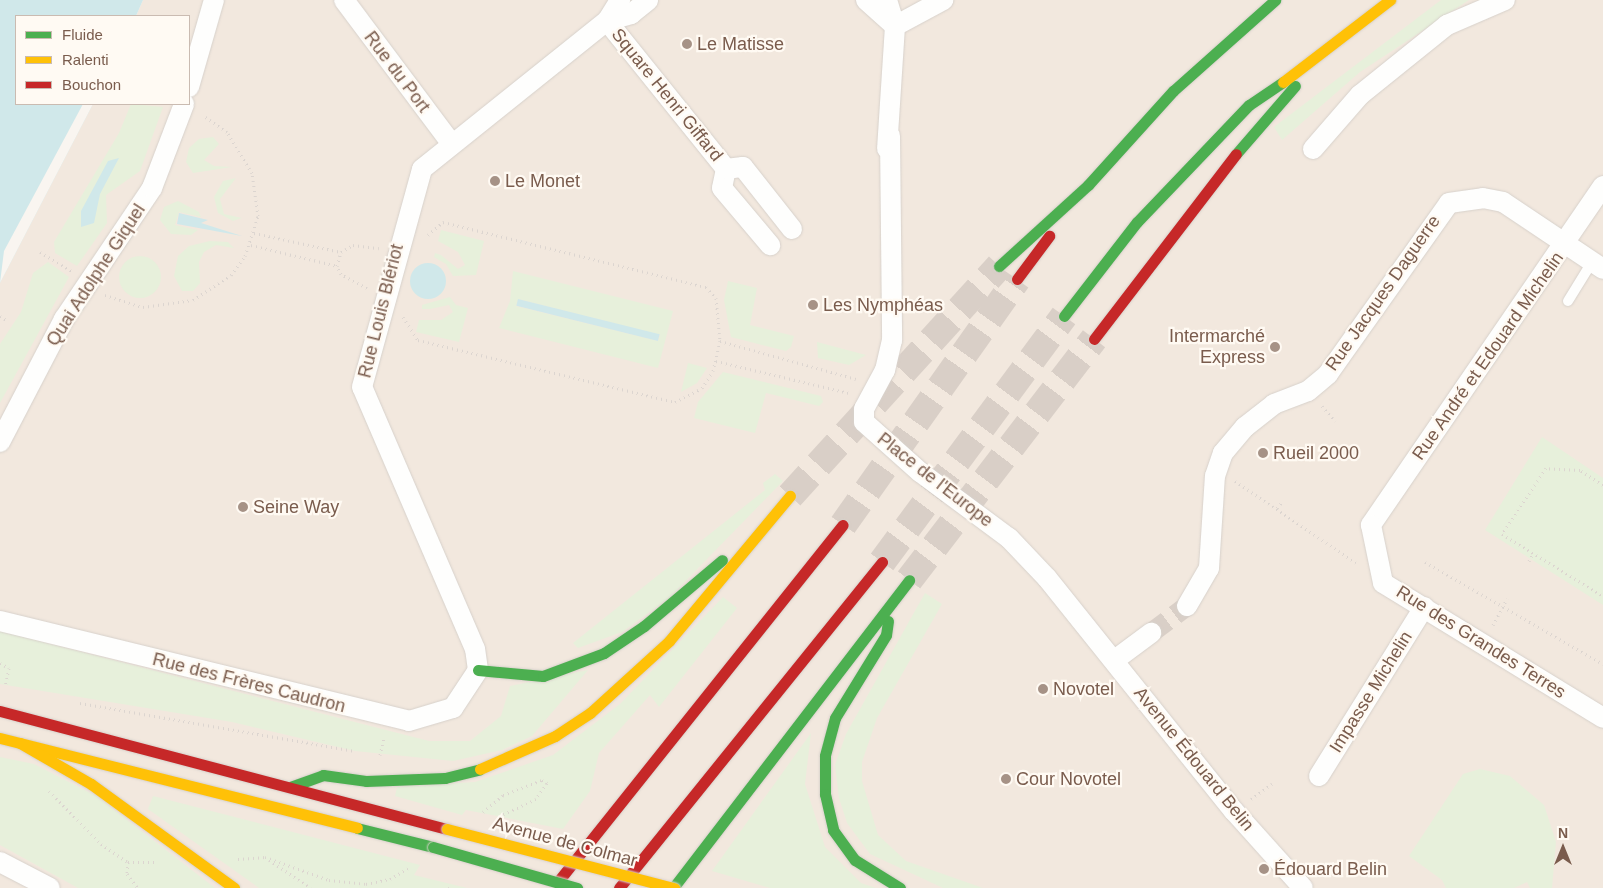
<!DOCTYPE html>
<meta charset="utf-8">
<style>
body{margin:0}
#map{position:relative;width:1603px;height:888px;overflow:hidden;background:#f9f5f0;font-family:Arial,sans-serif}
div>[style]{position:absolute}
[style*='--x']{left:calc(var(--x)*1px);top:calc(var(--y)*1px);width:calc(var(--w)*1px);rotate:calc(var(--a)*1deg)}
.residential>*{inset:0;background:#f2e8de}
.green>*{inset:0;background:#e7f0db}
.round{border-radius:50%}
.water>*{inset:0;background:#d0e8ea;transform-origin:0 0}
.pier>*{inset:0;background:#f9f5f0}
.street-tunnel>*{height:20px;margin-top:-10px;transform-origin:0;background:repeating-linear-gradient(90deg,#d9cfc7 0 20px,transparent 0 30px)}
.highway-tunnel>*{height:28px;margin-top:-14px;transform-origin:0;background:repeating-linear-gradient(90deg,#d9cfc7 0 28px,transparent 0 42px)}
.path>*{height:3px;margin-top:-1.5px;transform-origin:0;background:repeating-linear-gradient(90deg,#dcd5d0 0 1px,transparent 0 5px)}
.roads{filter:drop-shadow(0 0 1px #d7d1cb) drop-shadow(0 0 1px #d7d1cb)}
.lane>*{height:10px;margin:-5px;padding:0 5px;transform-origin:5px;border-radius:5px;background:#fefefd}
.street>*{height:20px;margin:-10px;padding:0 10px;transform-origin:10px;border-radius:10px;background:#fefefd}
.fast>*{height:11px;margin:-5.5px;padding:0 5.5px;transform-origin:5.5px;border-radius:5.5px;background:#4caf50}
.slow>*{height:11px;margin:-5.5px;padding:0 5.5px;transform-origin:5.5px;border-radius:5.5px;background:#ffc107}
.jam>*{height:11px;margin:-5.5px;padding:0 5.5px;transform-origin:5.5px;border-radius:5.5px;background:#c62828}
.bridges{filter:drop-shadow(0 0 1px #dad1cc) drop-shadow(0 0 1px #dad1cc)}
.fast-bridge>*{height:11px;margin:-5.5px;padding:0 5.5px;transform-origin:5.5px;border-radius:5.5px;background:#4caf50}
.slow-bridge>*{height:11px;margin:-5.5px;padding:0 5.5px;transform-origin:5.5px;border-radius:5.5px;background:#ffc107}
.dots>*{width:14px;height:14px;translate:-50% -50%;box-sizing:border-box;border:2px solid #fffaf3;border-radius:50%}
span{translate:-50% -50%;white-space:nowrap;text-align:center;line-height:1.15;-webkit-text-stroke:4.5px #fffaf3;paint-order:stroke}
.poi-label{font-size:18px;color:#7a5c4d}
.left{translate:0 -50%;text-align:left}
.right{translate:-100% -50%;text-align:right}
.street-label{font-size:18px;color:#7a5c4d}
.legend{position:absolute;left:15px;top:15px;width:175px;height:90px;box-sizing:border-box;background:#fffaf3;border:1px solid #cabbb1;margin:0;padding:6px 9px;list-style:none;font-size:15px;color:#7a5c4d}
.legend li{display:flex;align-items:center;gap:10px;height:25px}
.legend b{width:25px;border:1px solid #cabbb1}
.north{position:absolute;left:1538px;top:823px;width:50px;height:50px;-webkit-text-stroke:4px #fffaf3;paint-order:stroke;rotate:0deg;font-size:14px;font-weight:700;line-height:20px;text-align:center;color:#7a5c4d}
.north::after{content:'';display:block;margin:auto;width:18px;height:22px;background:#7a5c4d;clip-path:polygon(50% 0,100% 100%,50% 72%,0 100%)}
</style>
<div id="map">
<div class="residential">
<i style="clip-path:polygon(143px 0,1603px 0,1603px 888px,0 888px,0 260px,83px 104px,189px 104px,189px 16px,136px 16px)"></i>
</div>
<div class="green">
<i style="clip-path:polygon(1441px 0,1469px 0,1360px 72px,1282px 140px,1274px 127px)"></i>
<i style="clip-path:polygon(131px 104px,163px 107px,140px 171px,106px 195px,107px 223px,77px 266px,55px 253px,54px 242px,119px 133px)"></i>
<i style="clip-path:polygon(213px 137px,219px 144px,204px 160px,214px 166px,232px 167px,193px 173px,186px 162px,189px 148px,199px 139px)"></i>
<i style="clip-path:polygon(236px 178px,220px 199px,224px 214px,242px 218px,233px 221px,218px 213px,214px 197px,223px 181px)"></i>
<i style="clip-path:polygon(178px 201px,199px 212px,201px 217px,179px 212px,175px 225px,198px 230px,191px 235px,171px 234px,160px 220px,164px 207px)"></i>
<i style="clip-path:polygon(441px 230px,484px 241px,476px 275px,453px 276px,446px 264px,434px 257px,435px 253px,441px 255px,458px 269px,465px 265px,458px 252px,438px 241px)"></i>
<i style="clip-path:polygon(210px 241px,228px 242px,234px 248px,216px 245px,204px 252px,199px 262px,200px 283px,193px 291px,182px 291px,174px 276px,178px 256px,189px 246px)"></i>
<i class="round" style="left:119px;top:256px;width:42px;height:42px"></i>
<i style="clip-path:polygon(48px 262px,69px 277px,0 403px,0 344px,21px 312px,33px 273px)"></i>
<i style="clip-path:polygon(evenodd,513px 271px,673px 311px,658px 368px,499px 328px,510px 301px,513px 271px,518px 300px,518px 299px,660px 335px,658px 341px,516px 306px,518px 300px)"></i>
<i style="clip-path:polygon(728px 281px,757px 288px,750px 325px,794px 336px,791px 347px,786px 351px,731px 337px,724px 300px)"></i>
<i style="clip-path:polygon(450px 297px,456px 305px,468px 308px,459px 342px,416px 332px,419px 320px,441px 320px,453px 312px,449px 305px,430px 309px,422px 309px,422px 305px)"></i>
<i style="clip-path:polygon(817px 342px,866px 355px,849px 365px,818px 358px)"></i>
<i style="clip-path:polygon(688px 363px,707px 368px,697px 383px,681px 392px)"></i>
<i style="clip-path:polygon(723px 372px,821px 396px,823px 402px,819px 406px,766px 393px,755px 433px,694px 418px,698px 402px)"></i>
<i style="clip-path:polygon(1542px 437px,1603px 478px,1603px 605px,1485px 530px)"></i>
<i style="clip-path:polygon(775px 474px,783px 481px,670px 597px,622px 632px,578px 648px,573px 643px,765px 490px,763px 483px)"></i>
<i style="clip-path:polygon(925px 593px,942px 604px,877px 718px,862px 762px,862px 781px,878px 835px,906px 861px,983px 888px,943px 888px,870px 854px,847px 823px,839px 798px,835px 765px,846px 734px)"></i>
<i style="clip-path:polygon(723px 597px,737px 608px,659px 707px,650px 695px,599px 753px,590px 791px,563px 829px,466px 810px,462px 815px,395px 796px,397px 787px,475px 782px,553px 755px,620px 704px)"></i>
<i style="clip-path:polygon(0 631px,429px 741px,470px 741px,501px 716px,510px 686px,588px 670px,532px 736px,502px 750px,453px 761px,355px 751px,232px 722px,0 684px)"></i>
<i style="clip-path:polygon(811px 733px,805px 784px,825px 847px,861px 883px,876px 888px,770px 888px,712px 871px)"></i>
<i style="clip-path:polygon(0 757px,34px 764px,96px 796px,215px 888px,78px 888px,0 845px)"></i>
<i style="clip-path:polygon(1480px 769px,1510px 776px,1544px 805px,1556px 842px,1552px 888px,1530px 888px,1527px 882px,1514px 888px,1446px 888px,1442px 880px,1409px 856px,1463px 774px)"></i>
<i style="clip-path:polygon(153px 796px,420px 865px,414px 875px,467px 888px,259px 888px,148px 809px)"></i>
</div>
<div class="water">
<i style="clip-path:polygon(0 0,143px 0,136px 16px,16px 16px,16px 104px,93px 104px,0 283px)"></i>
<i style="clip-path:polygon(119px 158px,100px 194px,94px 223px,81px 227px,81px 211px,108px 161px)"></i>
<i style="clip-path:polygon(179px 213px,208px 220px,201px 223px,242px 236px,177px 224px)"></i>
<i class="round" style="left:410px;top:263px;width:36px;height:36px"></i>
<i style="left:518px;top:299px;width:146px;height:7px;rotate:14deg"></i>
</div>
<div class="pier">
<i style="clip-path:polygon(83px 104px,93px 104px,0 283px,4px 251px)"></i>
</div>
<div class="street-tunnel">
<i style="--x:1151;--y:633;--w:45;--a:-36.9"></i>
</div>
<div class="highway-tunnel">
<i style="--x:790;--y:496;--w:311;--a:-47.7"></i>
<i style="--x:843;--y:525;--w:301;--a:-54.7"></i>
<i style="--x:882;--y:562;--w:306;--a:-53.5"></i>
<i style="--x:909;--y:580;--w:304;--a:-52.5"></i>
</div>
<div class="path">
<i style="--x:254;--y:233;--w:89;--a:12.3"></i>
<i style="--x:428;--y:235;--w:20;--a:-41"></i>
<i style="--x:443;--y:222;--w:271;--a:13.9"></i>
<i style="--x:706;--y:287;--w:15;--a:48"></i>
<i style="--x:716;--y:298;--w:43;--a:84.7"></i>
<i style="--x:720;--y:341;--w:141;--a:15.6"></i>
<i style="--x:251;--y:245;--w:89;--a:13.7"></i>
<i style="--x:40;--y:252;--w:37;--a:31"></i>
<i style="--x:367;--y:288;--w:30;--a:-152"></i>
<i style="--x:341;--y:274;--w:9;--a:-117"></i>
<i style="--x:337;--y:266;--w:15;--a:-74"></i>
<i style="--x:341;--y:252;--w:14;--a:-30"></i>
<i style="--x:353;--y:245;--w:26;--a:7"></i>
<i style="--x:105;--y:295;--w:40;--a:18"></i>
<i style="--x:143;--y:307;--w:50;--a:-8"></i>
<i style="--x:193;--y:300;--w:45;--a:-33.3"></i>
<i style="--x:231;--y:275;--w:24;--a:-54"></i>
<i style="--x:245;--y:256;--w:42;--a:-72"></i>
<i style="--x:258;--y:216;--w:43;--a:-97.9"></i>
<i style="--x:252;--y:173;--w:48;--a:-121.4"></i>
<i style="--x:227;--y:132;--w:29;--a:-145"></i>
<i style="--x:0;--y:316;--w:9;--a:32"></i>
<i style="--x:403;--y:317;--w:27;--a:57"></i>
<i style="--x:418;--y:340;--w:264;--a:13.6"></i>
<i style="--x:675;--y:402;--w:30;--a:-27"></i>
<i style="--x:702;--y:388;--w:20;--a:-57"></i>
<i style="--x:713;--y:371;--w:31;--a:-77"></i>
<i style="--x:716;--y:361;--w:137;--a:13.5"></i>
<i style="--x:1322;--y:406;--w:20;--a:49"></i>
<i style="--x:1235;--y:481;--w:146;--a:34.1"></i>
<i style="--x:1603;--y:485;--w:27;--a:-147"></i>
<i style="--x:1580;--y:470;--w:34;--a:-177"></i>
<i style="--x:1546;--y:468;--w:79;--a:123.7"></i>
<i style="--x:1502;--y:534;--w:119;--a:31.5"></i>
<i style="--x:1277;--y:508;--w:8;--a:-50"></i>
<i style="--x:1529;--y:561;--w:9;--a:-63"></i>
<i style="--x:1425;--y:562;--w:205;--a:29.8"></i>
<i style="--x:1493;--y:625;--w:30;--a:-62"></i>
<i style="--x:0;--y:663;--w:10;--a:29"></i>
<i style="--x:9;--y:668;--w:19;--a:102"></i>
<i style="--x:80;--y:703;--w:279;--a:9.9"></i>
<i style="--x:380;--y:755;--w:18;--a:-77"></i>
<i style="--x:49;--y:791;--w:74;--a:45.5"></i>
<i style="--x:101;--y:844;--w:32;--a:34"></i>
<i style="--x:128;--y:862;--w:27;--a:0"></i>
<i style="--x:1251;--y:799;--w:26;--a:-36"></i>
<i style="--x:483;--y:812;--w:26;--a:-40"></i>
<i style="--x:503;--y:795;--w:42;--a:-21"></i>
<i style="--x:542;--y:780;--w:6;--a:31"></i>
<i style="--x:547;--y:783;--w:19;--a:125"></i>
<i style="--x:536;--y:799;--w:40;--a:155"></i>
<i style="--x:238;--y:859;--w:27;--a:-4"></i>
<i style="--x:265;--y:857;--w:68;--a:19.8"></i>
<i style="--x:329;--y:880;--w:37;--a:6"></i>
<i style="--x:366;--y:884;--w:25;--a:-12"></i>
<i style="--x:390;--y:879;--w:21;--a:-31"></i>
<i style="--x:269;--y:860;--w:50;--a:33.7"></i>
<i style="--x:128;--y:862;--w:12;--a:95"></i>
<i style="--x:127;--y:874;--w:18;--a:52"></i>
<i style="--x:449;--y:888;--w:1;--a:-45"></i>
</div>
<div class="roads">
<div class="lane">
<i style="--x:1568;--y:301;--w:46;--a:-58.4"></i>
</div>
<div class="street">
<i style="--x:344;--y:0;--w:179;--a:53.2"></i>
<i style="--x:866;--y:0;--w:39;--a:42"></i>
<i style="--x:887;--y:0;--w:27;--a:73"></i>
<i style="--x:895;--y:26;--w:123;--a:93.7"></i>
<i style="--x:607;--y:21;--w:190;--a:51.2"></i>
<i style="--x:726;--y:169;--w:19;--a:102"></i>
<i style="--x:722;--y:188;--w:75;--a:49.9"></i>
<i style="--x:607;--y:21;--w:25;--a:-16"></i>
<i style="--x:631;--y:14;--w:22;--a:-39"></i>
<i style="--x:895;--y:26;--w:55;--a:-28.4"></i>
<i style="--x:189;--y:87;--w:91;--a:-74"></i>
<i style="--x:890;--y:136;--w:204;--a:89.4"></i>
<i style="--x:892;--y:340;--w:31;--a:103"></i>
<i style="--x:885;--y:370;--w:44;--a:118.3"></i>
<i style="--x:864;--y:409;--w:13;--a:90"></i>
<i style="--x:864;--y:422;--w:75;--a:41.8"></i>
<i style="--x:920;--y:472;--w:111;--a:36.6"></i>
<i style="--x:1009;--y:538;--w:55;--a:46.5"></i>
<i style="--x:1047;--y:578;--w:299;--a:51.3"></i>
<i style="--x:1234;--y:811;--w:103;--a:48.1"></i>
<i style="--x:1313;--y:149;--w:72;--a:-49"></i>
<i style="--x:1360;--y:95;--w:112;--a:-38.8"></i>
<i style="--x:1447;--y:25;--w:63;--a:-23.3"></i>
<i style="--x:726;--y:169;--w:17;--a:-7"></i>
<i style="--x:743;--y:167;--w:79;--a:51.7"></i>
<i style="--x:1603;--y:186;--w:411;--a:124.4"></i>
<i style="--x:1371;--y:525;--w:59;--a:78.3"></i>
<i style="--x:1383;--y:583;--w:258;--a:31.5"></i>
<i style="--x:0;--y:442;--w:139;--a:-62.5"></i>
<i style="--x:64;--y:319;--w:158;--a:-56.1"></i>
<i style="--x:152;--y:188;--w:90;--a:-69.1"></i>
<i style="--x:1187;--y:606;--w:44;--a:-59.9"></i>
<i style="--x:1209;--y:568;--w:92;--a:-86.3"></i>
<i style="--x:1215;--y:476;--w:24;--a:-71"></i>
<i style="--x:1223;--y:453;--w:34;--a:-50"></i>
<i style="--x:1245;--y:427;--w:37;--a:-38"></i>
<i style="--x:1274;--y:404;--w:36;--a:-21"></i>
<i style="--x:1308;--y:391;--w:26;--a:-40"></i>
<i style="--x:1328;--y:374;--w:209;--a:-54.7"></i>
<i style="--x:1449;--y:203;--w:34;--a:-8"></i>
<i style="--x:1483;--y:198;--w:20;--a:11"></i>
<i style="--x:1503;--y:202;--w:120;--a:33.8"></i>
<i style="--x:0;--y:621;--w:421;--a:13.7"></i>
<i style="--x:409;--y:721;--w:46;--a:-16.5"></i>
<i style="--x:453;--y:708;--w:45;--a:-56.7"></i>
<i style="--x:478;--y:670;--w:21;--a:-98"></i>
<i style="--x:475;--y:649;--w:285;--a:-113.3"></i>
<i style="--x:362;--y:387;--w:226;--a:-74.6"></i>
<i style="--x:422;--y:169;--w:237;--a:-38.7"></i>
<i style="--x:607;--y:21;--w:25;--a:-58"></i>
<i style="--x:1116;--y:659;--w:44;--a:-36.6"></i>
<i style="--x:1319;--y:776;--w:199;--a:-58.1"></i>
<i style="--x:0;--y:862;--w:56;--a:27.5"></i>
</div>
<div class="fast">
<i style="--x:1236;--y:154;--w:90;--a:-49.1"></i>
<i style="--x:999;--y:266;--w:120;--a:-42.3"></i>
<i style="--x:1088;--y:185;--w:127;--a:-47.9"></i>
<i style="--x:1173;--y:91;--w:137;--a:-41.7"></i>
<i style="--x:1064;--y:316;--w:119;--a:-52.2"></i>
<i style="--x:1137;--y:222;--w:162;--a:-46.3"></i>
<i style="--x:1249;--y:105;--w:41;--a:-34.1"></i>
<i style="--x:888;--y:621;--w:14;--a:98"></i>
<i style="--x:886;--y:635;--w:97;--a:121.6"></i>
<i style="--x:835;--y:718;--w:39;--a:105"></i>
<i style="--x:825;--y:756;--w:38;--a:90"></i>
<i style="--x:825;--y:794;--w:37;--a:77"></i>
<i style="--x:833;--y:830;--w:37;--a:54"></i>
<i style="--x:855;--y:860;--w:53;--a:31.9"></i>
<i style="--x:478;--y:670;--w:65;--a:5.3"></i>
<i style="--x:543;--y:676;--w:65;--a:-20.7"></i>
<i style="--x:604;--y:653;--w:48;--a:-34"></i>
<i style="--x:644;--y:626;--w:102;--a:-40.2"></i>
<i style="--x:293;--y:786;--w:32;--a:-20"></i>
<i style="--x:323;--y:775;--w:43;--a:7.9"></i>
<i style="--x:366;--y:781;--w:79;--a:-2.2"></i>
<i style="--x:445;--y:778;--w:36;--a:-14"></i>
<i style="--x:357;--y:828;--w:78;--a:14"></i>
<i style="--x:673;--y:888;--w:388;--a:-52.5"></i>
</div>
<div class="slow">
<i style="--x:1283;--y:82;--w:135;--a:-37.5"></i>
<i style="--x:0;--y:738;--w:368;--a:14.1"></i>
<i style="--x:20;--y:743;--w:82;--a:30"></i>
<i style="--x:91;--y:784;--w:177;--a:36"></i>
<i style="--x:480;--y:769;--w:82;--a:-23.7"></i>
<i style="--x:555;--y:736;--w:42;--a:-33.3"></i>
<i style="--x:590;--y:713;--w:107;--a:-42.3"></i>
<i style="--x:669;--y:641;--w:189;--a:-50.2"></i>
</div>
<div class="jam">
<i style="--x:1017;--y:279;--w:54;--a:-53.3"></i>
<i style="--x:1094;--y:339;--w:233;--a:-52.5"></i>
<i style="--x:0;--y:711;--w:462;--a:14.8"></i>
<i style="--x:560;--y:879;--w:453;--a:-51.4"></i>
<i style="--x:619;--y:888;--w:419;--a:-51.1"></i>
</div>
</div>
<div class="bridges">
<div class="fast-bridge">
<i style="--x:433;--y:847;--w:150;--a:15.9"></i>
</div>
<div class="slow-bridge">
<i style="--x:447;--y:829;--w:235;--a:14.6"></i>
</div>
</div>
<div class="dots">
<i style="left:687px;top:44px;background:#a69286"></i>
<i style="left:495px;top:181px;background:#a69286"></i>
<i style="left:813px;top:305px;background:#a69286"></i>
<i style="left:1275px;top:347px;background:#a69286"></i>
<i style="left:1263px;top:453px;background:#a69286"></i>
<i style="left:243px;top:507px;background:#a69286"></i>
<i style="left:1043px;top:689px;background:#a69286"></i>
<i style="left:1006px;top:779px;background:#a69286"></i>
<i style="left:1264px;top:869px;background:#a69286"></i>
</div>
<div class="poi-label">
<span class="left" style="left:697px;top:44px">Le Matisse</span>
<span class="left" style="left:505px;top:181px">Le Monet</span>
<span class="left" style="left:823px;top:305px">Les Nymphéas</span>
<span class="right" style="left:1265px;top:347px">Intermarché<br>Express</span>
<span class="left" style="left:1273px;top:453px">Rueil 2000</span>
<span class="left" style="left:253px;top:507px">Seine Way</span>
<span class="left" style="left:1053px;top:689px">Novotel</span>
<span class="left" style="left:1016px;top:779px">Cour Novotel</span>
<span class="left" style="left:1274px;top:869px">Édouard Belin</span>
</div>
<div class="street-label">
<span style="left:397px;top:72px;rotate:53deg">Rue du Port</span>
<span style="left:667px;top:95px;rotate:51deg">Square Henri Giffard</span>
<span style="left:96px;top:275px;rotate:-57deg">Quai Adolphe Giquel</span>
<span style="left:1383px;top:293px;rotate:-55deg">Rue Jacques Daguerre</span>
<span style="left:381px;top:311px;rotate:-76deg">Rue Louis Blériot</span>
<span style="left:1488px;top:356px;rotate:-55deg">Rue André et Edouard Michelin</span>
<span style="left:935px;top:480px;rotate:38deg">Place de l'Europe</span>
<span style="left:1481px;top:642px;rotate:32deg">Rue des Grandes Terres</span>
<span style="left:249px;top:683px;rotate:14deg">Rue des Frères Caudron</span>
<span style="left:1371px;top:692px;rotate:-58deg">Impasse Michelin</span>
<span style="left:1194px;top:759px;rotate:51deg">Avenue Édouard Belin</span>
<span style="left:565px;top:842px;rotate:15deg">Avenue de Colmar</span>
</div>
<ul class="legend">
<li><b style="height:6px;background:#4caf50"></b>Fluide</li>
<li><b style="height:6px;background:#ffc107"></b>Ralenti</li>
<li><b style="height:6px;background:#c62828"></b>Bouchon</li>
</ul>
<div class="north">N</div>
</div>
